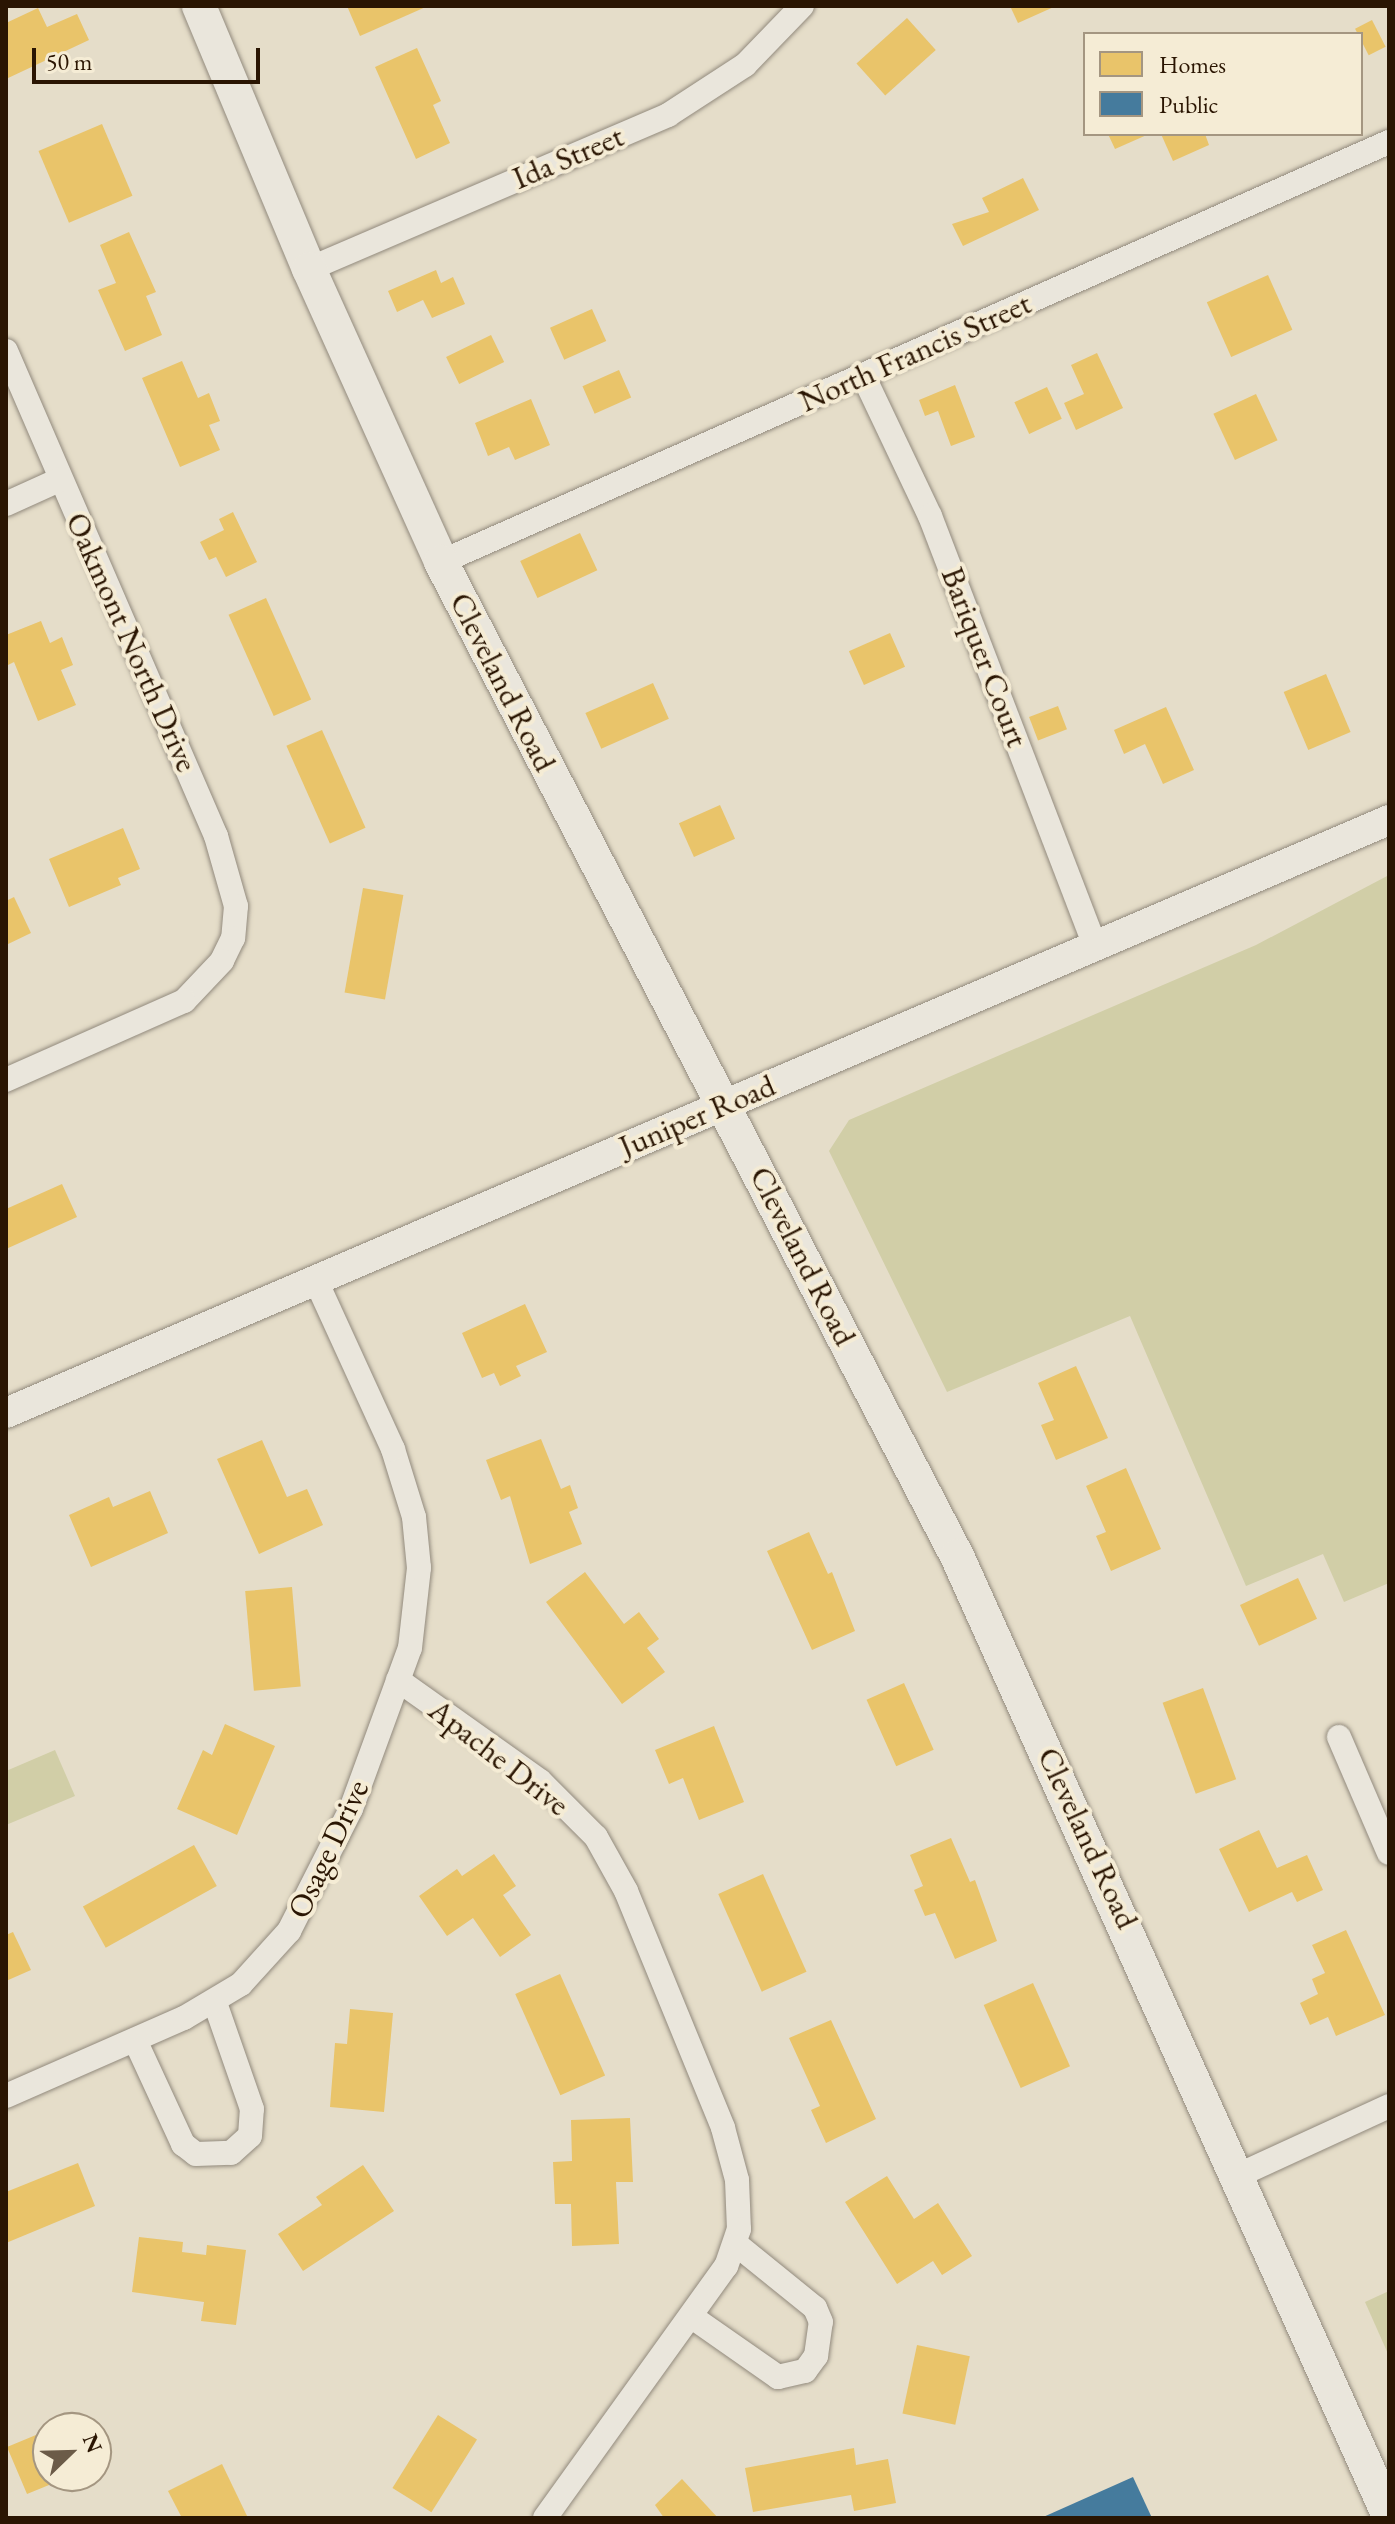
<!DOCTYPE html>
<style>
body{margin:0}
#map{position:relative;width:1395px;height:2524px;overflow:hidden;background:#e5ddc9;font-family:"EB Garamond",serif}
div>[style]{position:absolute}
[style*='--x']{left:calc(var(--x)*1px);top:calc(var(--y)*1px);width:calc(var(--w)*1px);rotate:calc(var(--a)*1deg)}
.green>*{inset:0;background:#d1cea7}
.homes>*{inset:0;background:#e9c46a;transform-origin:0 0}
.public>*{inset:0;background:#457b9d}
.roads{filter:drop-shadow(0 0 2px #928a7d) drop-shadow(0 0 2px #928a7d)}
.minor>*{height:24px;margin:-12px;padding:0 12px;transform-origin:12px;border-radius:12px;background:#eae6dc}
.tertiary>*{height:30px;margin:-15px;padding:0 15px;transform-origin:15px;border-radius:15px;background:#eae6dc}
.secondary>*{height:34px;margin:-17px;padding:0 17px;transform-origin:17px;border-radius:17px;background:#eae6dc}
span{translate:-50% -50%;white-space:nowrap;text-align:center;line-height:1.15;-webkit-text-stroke:8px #f5ecd5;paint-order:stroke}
.street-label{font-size:32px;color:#2a1502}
.frame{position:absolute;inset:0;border:8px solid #2a1502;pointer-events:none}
.legend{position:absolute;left:1083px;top:32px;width:280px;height:104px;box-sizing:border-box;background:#f5ecd5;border:2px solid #a49681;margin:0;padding:10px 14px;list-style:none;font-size:24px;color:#2a1502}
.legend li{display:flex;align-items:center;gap:16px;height:40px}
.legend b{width:40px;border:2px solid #a49681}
.north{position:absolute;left:32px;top:2412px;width:80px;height:80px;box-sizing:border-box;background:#f5ecd5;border:2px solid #a49681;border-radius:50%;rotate:67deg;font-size:22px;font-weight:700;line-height:32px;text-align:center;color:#2a1502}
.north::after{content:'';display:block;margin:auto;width:28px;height:36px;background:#6b5b48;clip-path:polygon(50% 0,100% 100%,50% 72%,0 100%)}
.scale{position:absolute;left:32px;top:48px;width:228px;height:36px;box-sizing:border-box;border:4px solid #2a1502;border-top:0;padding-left:10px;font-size:24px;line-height:28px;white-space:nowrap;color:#2a1502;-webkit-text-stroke:6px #f5ecd5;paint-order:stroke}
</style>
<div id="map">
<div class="green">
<i style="clip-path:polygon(1389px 875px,1389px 1583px,1344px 1602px,1323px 1554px,1246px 1586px,1130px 1316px,947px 1392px,829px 1151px,849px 1120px,1256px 945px)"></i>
<i style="clip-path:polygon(55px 1750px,75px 1796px,6px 1825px,6px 1771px)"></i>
<i style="clip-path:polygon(1389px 2291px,1389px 2356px,1365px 2302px)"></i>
</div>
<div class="homes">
<i style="clip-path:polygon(347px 6px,428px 6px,360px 36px)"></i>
<i style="clip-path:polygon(1010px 6px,1056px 6px,1018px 23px)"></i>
<i style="clip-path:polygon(38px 8px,47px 27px,77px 14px,89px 40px,6px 79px,6px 23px)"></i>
<i style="left:907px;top:18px;width:43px;height:68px;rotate:48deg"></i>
<i style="left:1372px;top:20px;width:30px;height:19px;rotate:63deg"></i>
<i style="clip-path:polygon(417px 48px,441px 101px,433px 105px,450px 143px,416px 159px,375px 67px)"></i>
<i style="left:102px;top:124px;width:78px;height:69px;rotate:67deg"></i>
<i style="clip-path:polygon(1108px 134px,1149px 134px,1115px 149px)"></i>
<i style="clip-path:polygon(1161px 134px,1205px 134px,1209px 145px,1173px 161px)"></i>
<i style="clip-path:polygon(1023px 178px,1039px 210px,963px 246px,952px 224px,989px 212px,982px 198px)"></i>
<i style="clip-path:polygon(129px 232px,156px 292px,146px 296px,162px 335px,125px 351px,98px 290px,116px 283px,100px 245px)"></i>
<i style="clip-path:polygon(436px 270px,441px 283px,453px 277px,465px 304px,432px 318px,423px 300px,397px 312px,388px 291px)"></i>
<i style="left:1268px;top:275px;width:60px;height:67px;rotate:66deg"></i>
<i style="left:592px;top:309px;width:35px;height:46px;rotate:66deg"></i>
<i style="left:491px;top:335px;width:30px;height:50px;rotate:64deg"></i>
<i style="clip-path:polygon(1097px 353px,1123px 408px,1076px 430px,1064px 403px,1084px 394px,1071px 365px)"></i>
<i style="clip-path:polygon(182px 361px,198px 398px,209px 393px,220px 421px,209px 425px,220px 450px,180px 467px,142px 378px)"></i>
<i style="left:619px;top:370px;width:30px;height:40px;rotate:66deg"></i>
<i style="clip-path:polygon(955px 385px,975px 437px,951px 446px,938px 411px,925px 416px,919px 400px)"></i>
<i style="left:1047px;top:387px;width:35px;height:36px;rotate:65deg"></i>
<i style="left:1256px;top:394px;width:51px;height:47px;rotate:65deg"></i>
<i style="clip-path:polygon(531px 399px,550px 445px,515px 460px,509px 447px,488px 456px,475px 423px)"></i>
<i style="clip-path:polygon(233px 512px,257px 562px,226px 577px,216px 557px,209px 560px,200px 542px,224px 530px,219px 519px)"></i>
<i style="left:580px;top:533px;width:41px;height:66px;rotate:65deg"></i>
<i style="left:266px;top:598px;width:111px;height:41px;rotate:66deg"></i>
<i style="clip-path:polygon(41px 621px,50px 643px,62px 637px,73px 665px,61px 670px,76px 705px,38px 721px,14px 662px,6px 666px,6px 635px)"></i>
<i style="left:890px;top:633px;width:37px;height:45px;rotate:66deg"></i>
<i style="left:1326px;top:674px;width:63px;height:46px;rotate:67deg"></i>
<i style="left:653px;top:683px;width:39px;height:74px;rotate:66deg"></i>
<i style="left:1058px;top:706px;width:25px;height:31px;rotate:69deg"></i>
<i style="clip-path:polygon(1166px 707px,1194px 770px,1163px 784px,1145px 744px,1124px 754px,1114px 730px)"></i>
<i style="left:322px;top:730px;width:107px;height:39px;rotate:66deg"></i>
<i style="left:720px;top:805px;width:37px;height:45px;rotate:66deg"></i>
<i style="clip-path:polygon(123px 828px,140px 869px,118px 878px,121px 885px,69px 907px,49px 859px)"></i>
<i style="left:363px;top:888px;width:41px;height:106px;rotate:10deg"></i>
<i style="clip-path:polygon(14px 897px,31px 933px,6px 945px,6px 901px)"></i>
<i style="clip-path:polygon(62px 1184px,77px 1217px,6px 1249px,6px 1209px)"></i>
<i style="clip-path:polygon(525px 1304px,547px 1352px,516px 1366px,521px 1376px,500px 1386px,494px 1373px,482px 1378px,462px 1333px)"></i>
<i style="clip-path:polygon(1076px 1366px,1108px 1438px,1056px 1460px,1041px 1425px,1054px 1420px,1038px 1383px)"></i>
<i style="clip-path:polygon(541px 1439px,561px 1489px,570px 1485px,578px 1508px,569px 1512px,582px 1544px,530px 1564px,510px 1496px,501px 1500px,486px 1460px)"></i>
<i style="clip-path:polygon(262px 1440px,287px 1497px,307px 1489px,323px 1525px,259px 1554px,217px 1459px)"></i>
<i style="clip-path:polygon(1126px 1468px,1161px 1549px,1111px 1571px,1096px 1536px,1106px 1532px,1086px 1486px)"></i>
<i style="clip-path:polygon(150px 1491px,168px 1533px,91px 1567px,69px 1515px,109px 1497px,113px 1507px)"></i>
<i style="clip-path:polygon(809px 1532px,828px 1574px,832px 1572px,855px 1631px,812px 1650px,767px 1551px)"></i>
<i style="clip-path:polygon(585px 1572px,624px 1624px,639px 1612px,659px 1639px,647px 1648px,665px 1672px,622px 1704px,546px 1602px)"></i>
<i style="left:1298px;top:1578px;width:45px;height:64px;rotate:65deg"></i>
<i style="left:292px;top:1587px;width:100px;height:47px;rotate:85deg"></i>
<i style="left:904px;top:1683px;width:73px;height:41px;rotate:66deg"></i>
<i style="left:1203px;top:1688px;width:97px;height:43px;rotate:70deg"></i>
<i style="clip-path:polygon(225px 1724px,275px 1746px,237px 1835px,177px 1809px,203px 1750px,212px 1755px)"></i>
<i style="clip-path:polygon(714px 1726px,744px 1802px,699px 1820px,683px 1778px,669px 1784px,655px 1750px)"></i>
<i style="clip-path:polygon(1259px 1830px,1277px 1868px,1307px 1855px,1323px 1890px,1297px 1902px,1292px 1892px,1249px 1912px,1219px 1849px)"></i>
<i style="clip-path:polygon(951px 1838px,970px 1882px,975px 1880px,997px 1941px,955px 1959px,935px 1913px,925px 1916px,914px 1890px,923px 1886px,910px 1855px)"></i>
<i style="left:194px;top:1845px;width:47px;height:127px;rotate:61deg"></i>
<i style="clip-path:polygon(494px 1854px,516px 1886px,503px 1895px,531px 1935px,500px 1957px,473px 1918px,447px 1936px,419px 1896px,457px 1869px,462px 1876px)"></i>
<i style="left:763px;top:1874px;width:107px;height:49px;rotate:66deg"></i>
<i style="clip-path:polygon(1346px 1930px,1385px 2015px,1336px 2036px,1328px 2017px,1310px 2025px,1300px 2003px,1318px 1994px,1312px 1979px,1325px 1973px,1312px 1945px)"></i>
<i style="clip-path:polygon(13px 1932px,31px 1970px,6px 1981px,6px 1935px)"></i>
<i style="left:560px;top:1974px;width:111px;height:49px;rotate:66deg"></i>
<i style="left:1033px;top:1983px;width:91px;height:54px;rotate:66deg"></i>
<i style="clip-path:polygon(350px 2009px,393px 2013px,384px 2112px,330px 2107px,335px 2043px,347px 2044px)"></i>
<i style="clip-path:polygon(831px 2020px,876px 2119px,826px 2143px,811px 2110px,820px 2106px,789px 2038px)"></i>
<i style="clip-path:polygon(630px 2118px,633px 2182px,616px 2182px,619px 2244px,572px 2246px,571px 2204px,555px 2204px,553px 2162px,572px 2161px,571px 2120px)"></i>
<i style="clip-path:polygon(78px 2163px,95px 2206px,6px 2243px,6px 2192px)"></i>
<i style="clip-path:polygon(363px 2165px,394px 2211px,303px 2271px,278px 2234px,322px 2205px,316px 2197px)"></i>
<i style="clip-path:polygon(887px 2176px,914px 2219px,938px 2203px,972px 2256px,942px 2275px,933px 2261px,897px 2284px,845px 2202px)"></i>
<i style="clip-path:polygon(139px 2237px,183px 2242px,182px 2252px,206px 2255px,207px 2245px,246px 2250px,236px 2325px,201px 2321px,204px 2302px,132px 2292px)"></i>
<i style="left:917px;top:2345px;width:54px;height:70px;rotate:12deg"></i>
<i style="left:438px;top:2415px;width:46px;height:86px;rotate:32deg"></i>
<i style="clip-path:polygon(84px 2416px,89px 2428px,53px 2428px)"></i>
<i style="clip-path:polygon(48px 2430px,48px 2476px,71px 2476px,27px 2494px,7px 2447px)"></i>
<i style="clip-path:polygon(854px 2448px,856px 2465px,888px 2459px,896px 2503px,854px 2511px,851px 2495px,753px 2512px,745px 2468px)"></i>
<i style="clip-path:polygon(222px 2464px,248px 2518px,182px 2518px,168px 2491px)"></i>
<i style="clip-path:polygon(682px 2479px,718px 2518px,664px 2518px,655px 2505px)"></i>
</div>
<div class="public">
<i style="clip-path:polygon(1133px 2477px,1152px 2518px,1041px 2518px)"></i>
</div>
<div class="roads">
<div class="minor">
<i style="--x:309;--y:269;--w:391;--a:-23.2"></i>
<i style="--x:668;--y:115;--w:92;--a:-33"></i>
<i style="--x:745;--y:65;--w:82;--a:-46"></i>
<i style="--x:6;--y:351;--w:529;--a:66.59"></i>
<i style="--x:216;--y:836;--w:73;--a:74.1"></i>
<i style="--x:236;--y:906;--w:32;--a:95"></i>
<i style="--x:233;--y:938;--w:25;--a:116"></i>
<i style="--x:222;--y:961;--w:55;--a:133.5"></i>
<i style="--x:184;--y:1001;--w:195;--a:156.1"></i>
<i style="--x:863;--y:375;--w:156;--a:64.6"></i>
<i style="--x:930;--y:516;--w:460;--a:69"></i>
<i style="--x:6;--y:504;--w:60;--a:-24.4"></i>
<i style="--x:441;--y:562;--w:1037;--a:-23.9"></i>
<i style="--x:398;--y:1680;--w:174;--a:35.4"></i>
<i style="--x:540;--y:1781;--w:79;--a:45"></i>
<i style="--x:596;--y:1837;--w:62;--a:60.9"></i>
<i style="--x:626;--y:1891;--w:256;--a:67.7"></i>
<i style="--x:723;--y:2128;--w:54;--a:74.9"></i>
<i style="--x:737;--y:2180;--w:49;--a:87.7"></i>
<i style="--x:739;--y:2229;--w:39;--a:109"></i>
<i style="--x:726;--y:2266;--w:310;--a:125.7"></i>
<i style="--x:1339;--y:1737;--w:126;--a:66.7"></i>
<i style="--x:135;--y:2040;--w:115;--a:65.2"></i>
<i style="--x:183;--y:2144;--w:16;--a:38"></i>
<i style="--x:196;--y:2154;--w:35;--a:-2"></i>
<i style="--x:231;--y:2153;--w:25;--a:-42"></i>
<i style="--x:250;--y:2136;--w:27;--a:-86"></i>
<i style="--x:252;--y:2109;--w:112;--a:-109.2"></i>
<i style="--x:6;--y:2096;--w:194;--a:-23.7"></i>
<i style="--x:184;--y:2018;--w:66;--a:-30.8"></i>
<i style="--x:241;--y:1984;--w:72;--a:-47.8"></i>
<i style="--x:289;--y:1931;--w:137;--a:-63.1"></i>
<i style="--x:351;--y:1809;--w:171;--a:-69.9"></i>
<i style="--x:410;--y:1648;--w:81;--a:-83.6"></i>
<i style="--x:419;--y:1568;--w:51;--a:-95.6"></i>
<i style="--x:414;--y:1517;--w:71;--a:-107.2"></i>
<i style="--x:393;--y:1449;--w:187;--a:-114.6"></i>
<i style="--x:1239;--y:2175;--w:165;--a:-24.7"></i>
<i style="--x:692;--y:2317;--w:105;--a:34.9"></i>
<i style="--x:778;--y:2377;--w:28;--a:-13"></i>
<i style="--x:805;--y:2371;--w:19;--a:-54"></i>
<i style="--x:816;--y:2356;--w:34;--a:-82"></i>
<i style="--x:821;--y:2322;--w:15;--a:-113"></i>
<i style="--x:815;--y:2308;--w:102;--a:-141"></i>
</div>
<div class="tertiary">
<i style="--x:6;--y:1413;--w:1505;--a:-23.21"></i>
</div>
<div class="secondary">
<i style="--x:199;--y:6;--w:285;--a:67.3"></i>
<i style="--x:309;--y:269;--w:321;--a:65.7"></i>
<i style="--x:441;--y:562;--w:1120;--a:62.57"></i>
<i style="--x:957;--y:1556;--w:1053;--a:65.77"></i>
</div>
</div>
<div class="street-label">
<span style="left:568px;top:157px;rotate:-23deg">Ida Street</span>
<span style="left:915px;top:352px;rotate:-24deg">North Francis Street</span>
<span style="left:132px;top:642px;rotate:66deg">Oakmont North Drive</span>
<span style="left:985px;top:657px;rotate:69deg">Bariquer Court</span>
<span style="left:503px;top:682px;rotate:63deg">Cleveland Road</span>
<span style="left:697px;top:1116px;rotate:-23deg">Juniper Road</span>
<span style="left:803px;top:1256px;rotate:63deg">Cleveland Road</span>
<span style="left:499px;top:1757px;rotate:38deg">Apache Drive</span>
<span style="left:1088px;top:1838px;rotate:65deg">Cleveland Road</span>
<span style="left:328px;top:1849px;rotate:-65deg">Osage Drive</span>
</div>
<div class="frame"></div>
<ul class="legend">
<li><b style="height:22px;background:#e9c46a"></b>Homes</li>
<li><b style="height:22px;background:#457b9d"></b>Public</li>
</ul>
<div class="north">N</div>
<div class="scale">50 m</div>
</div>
